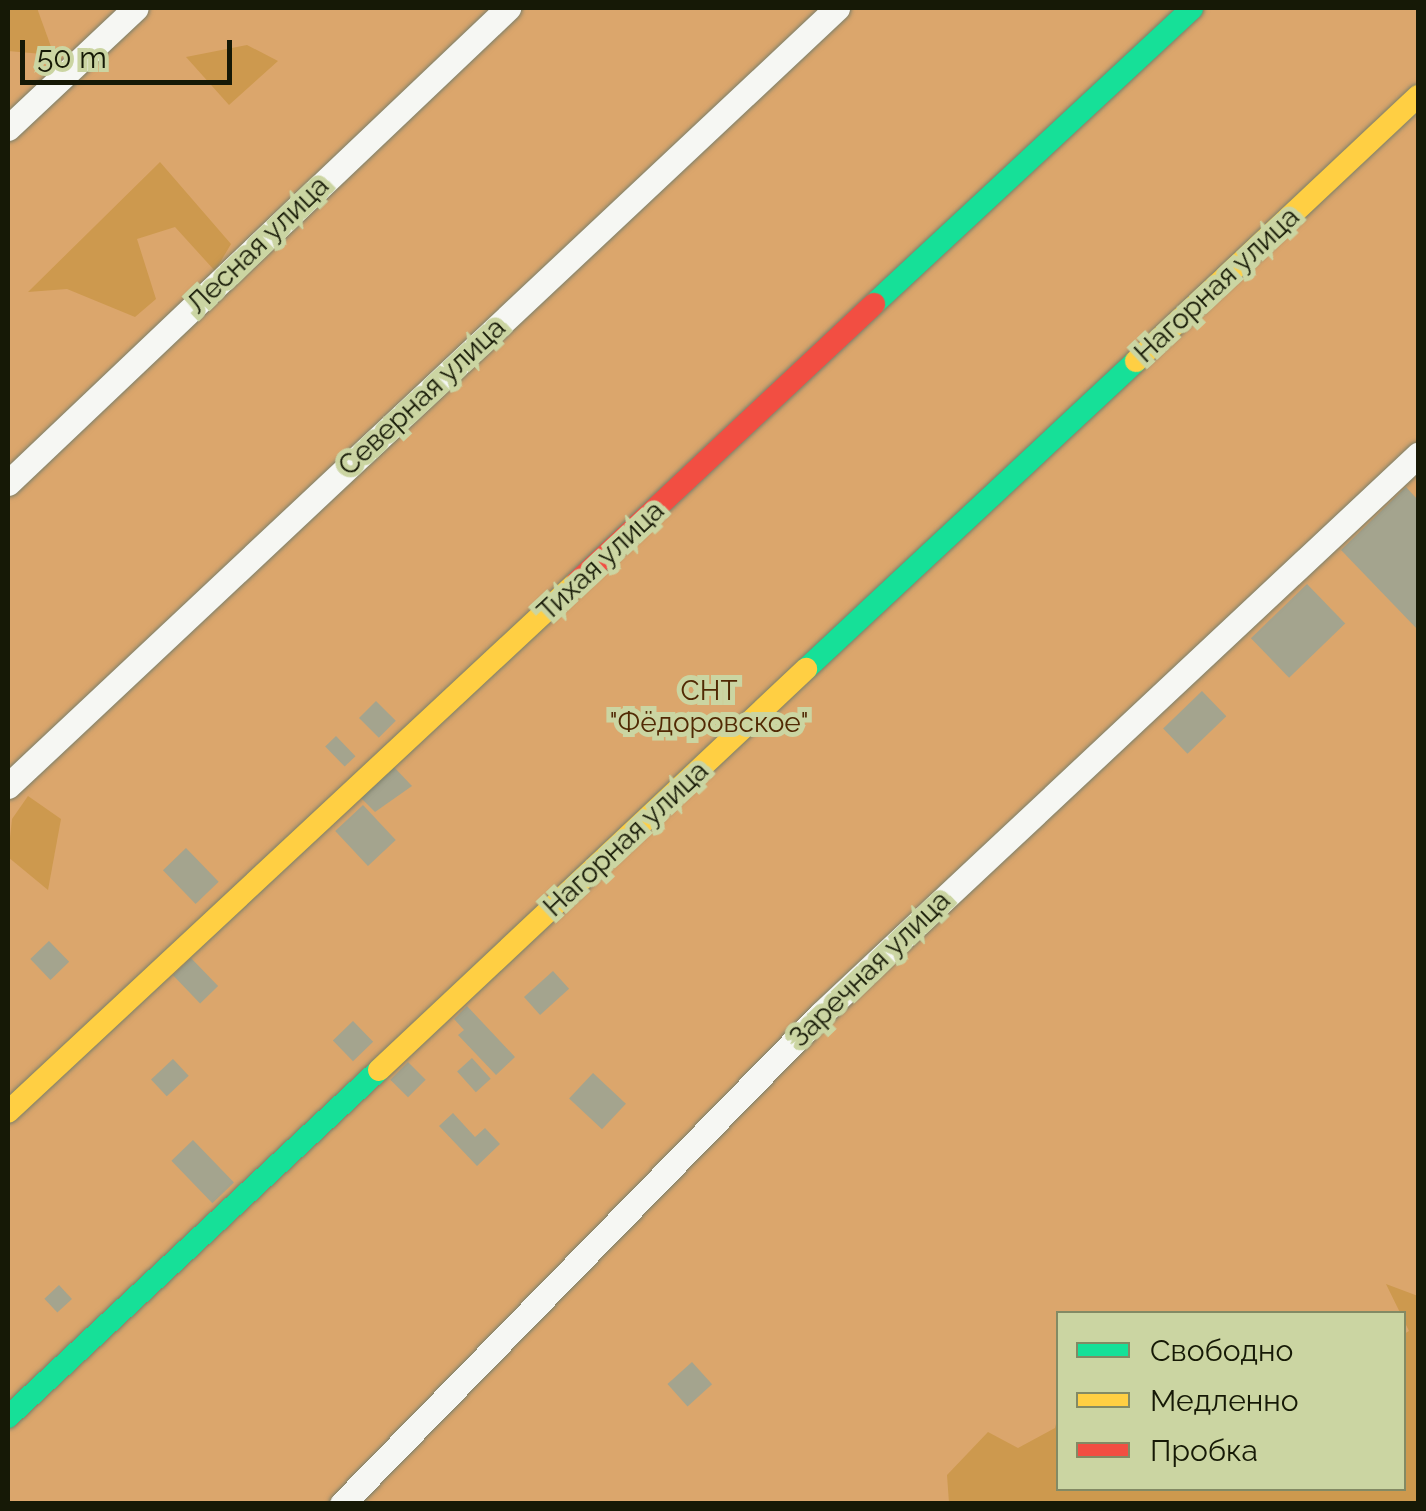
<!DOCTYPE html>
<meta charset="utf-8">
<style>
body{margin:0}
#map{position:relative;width:1426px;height:1511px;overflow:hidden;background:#c4c9ae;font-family:Raleway,sans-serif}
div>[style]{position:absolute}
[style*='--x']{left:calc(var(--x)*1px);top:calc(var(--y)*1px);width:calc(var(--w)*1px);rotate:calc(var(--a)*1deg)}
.green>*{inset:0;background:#dba66c}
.forest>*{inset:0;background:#cd994e}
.building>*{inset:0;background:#a4a48e;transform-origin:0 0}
.roads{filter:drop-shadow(0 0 2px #7a7e69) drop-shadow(0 0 2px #7a7e69)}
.street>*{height:25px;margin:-12.5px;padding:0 12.5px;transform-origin:12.5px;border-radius:12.5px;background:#f6f7f3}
.fast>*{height:22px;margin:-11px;padding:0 11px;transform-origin:11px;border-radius:11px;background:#16e098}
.slow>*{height:22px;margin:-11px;padding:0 11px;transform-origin:11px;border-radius:11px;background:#ffcf43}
.jam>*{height:22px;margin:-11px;padding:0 11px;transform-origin:11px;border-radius:11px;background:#f24e42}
span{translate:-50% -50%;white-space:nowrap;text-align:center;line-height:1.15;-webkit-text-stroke:10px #cbd5a2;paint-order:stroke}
.street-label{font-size:28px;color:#161906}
.park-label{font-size:28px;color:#512904}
.frame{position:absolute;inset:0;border:10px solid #161906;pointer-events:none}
.legend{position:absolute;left:1056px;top:1311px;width:350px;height:180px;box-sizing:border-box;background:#cbd5a2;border:2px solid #838a64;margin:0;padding:12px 18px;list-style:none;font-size:30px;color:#161906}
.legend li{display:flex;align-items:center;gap:20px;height:50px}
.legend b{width:50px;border:2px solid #838a64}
.scale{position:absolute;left:20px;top:40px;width:212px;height:45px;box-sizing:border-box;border:5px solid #161906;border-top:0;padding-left:12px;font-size:30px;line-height:35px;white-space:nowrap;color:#161906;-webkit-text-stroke:8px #cbd5a2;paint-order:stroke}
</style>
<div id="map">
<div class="green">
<i style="clip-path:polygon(evenodd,8px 8px,1418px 8px,1418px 1503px,8px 1504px,8px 8px,1058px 1314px,1404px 1314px,1404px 1488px,1058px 1488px,1058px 1314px)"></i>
</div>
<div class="forest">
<i style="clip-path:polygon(8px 8px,37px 8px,54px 55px,8px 51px)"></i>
<i style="clip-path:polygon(247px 45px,278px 61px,229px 105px,186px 57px)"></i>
<i style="clip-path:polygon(160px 162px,231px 244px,215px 271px,175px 227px,137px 239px,156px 299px,135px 317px,67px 289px,28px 292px)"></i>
<i style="clip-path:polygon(28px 796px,61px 819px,48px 890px,8px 857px,12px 819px)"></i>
<i style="clip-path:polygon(1386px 1284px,1418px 1296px,1418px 1503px,949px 1503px,947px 1475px,988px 1432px,1018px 1448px,1055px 1428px,1058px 1416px,1058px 1488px,1404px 1488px,1404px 1334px,1409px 1331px)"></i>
</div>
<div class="building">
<i style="clip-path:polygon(1406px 487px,1418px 500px,1418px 630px,1341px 550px)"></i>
<i style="left:1307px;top:584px;width:55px;height:78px;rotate:46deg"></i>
<i style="left:1202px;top:691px;width:35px;height:54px;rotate:46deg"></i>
<i style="left:376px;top:701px;width:28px;height:24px;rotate:45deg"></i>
<i style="left:336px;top:736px;width:28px;height:15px;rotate:46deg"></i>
<i style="clip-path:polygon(392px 765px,412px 786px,375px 812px,359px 796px)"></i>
<i style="left:363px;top:805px;width:48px;height:38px;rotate:47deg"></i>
<i style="left:186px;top:848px;width:47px;height:32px;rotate:46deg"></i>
<i style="left:49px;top:941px;width:29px;height:26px;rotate:46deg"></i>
<i style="left:191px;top:958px;width:39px;height:25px;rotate:46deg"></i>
<i style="left:553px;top:971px;width:24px;height:39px;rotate:48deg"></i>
<i style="clip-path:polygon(467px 1006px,515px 1057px,496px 1075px,458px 1035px,464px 1030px,454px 1019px)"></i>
<i style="left:353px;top:1021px;width:29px;height:28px;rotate:46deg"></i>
<i style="left:472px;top:1058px;width:28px;height:20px;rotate:48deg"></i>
<i style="left:173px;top:1059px;width:23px;height:30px;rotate:47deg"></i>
<i style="left:408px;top:1062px;width:25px;height:25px;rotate:45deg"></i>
<i style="left:593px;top:1073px;width:45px;height:35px;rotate:43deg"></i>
<i style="clip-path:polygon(453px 1113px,475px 1137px,485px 1128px,500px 1144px,477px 1166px,439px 1126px)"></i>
<i style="left:193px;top:1140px;width:59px;height:30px;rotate:46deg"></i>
<i style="left:59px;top:1285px;width:19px;height:20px;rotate:47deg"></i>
<i style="left:692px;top:1362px;width:30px;height:33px;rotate:48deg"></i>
</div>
<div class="roads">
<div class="street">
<i style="--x:8;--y:128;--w:175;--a:-43.2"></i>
<i style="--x:8;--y:483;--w:690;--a:-43.53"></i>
<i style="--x:8;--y:786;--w:1137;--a:-43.18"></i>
<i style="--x:342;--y:1504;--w:685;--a:-45.65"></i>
<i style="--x:821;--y:1014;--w:818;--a:-43.12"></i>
</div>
<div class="fast">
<i style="--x:874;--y:304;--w:434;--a:-42.9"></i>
<i style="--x:806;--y:669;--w:451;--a:-43"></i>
<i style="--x:8;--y:1417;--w:508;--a:-43.09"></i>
</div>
<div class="slow">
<i style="--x:1136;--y:361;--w:387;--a:-43.2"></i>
<i style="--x:379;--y:1070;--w:586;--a:-43.2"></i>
<i style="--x:8;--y:1112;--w:778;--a:-42.97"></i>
</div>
<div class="jam">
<i style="--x:577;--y:582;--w:407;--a:-43.1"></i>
</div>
</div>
<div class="street-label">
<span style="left:258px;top:245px;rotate:-44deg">Лесная улица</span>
<span style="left:1217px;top:285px;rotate:-43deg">Нагорная улица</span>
<span style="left:422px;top:397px;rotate:-43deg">Северная улица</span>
<span style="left:601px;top:561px;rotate:-43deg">Тихая улица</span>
<span style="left:626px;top:839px;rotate:-43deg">Нагорная улица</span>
<span style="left:870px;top:969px;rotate:-44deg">Заречная улица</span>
</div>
<div class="park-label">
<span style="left:709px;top:707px">СНТ<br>"Фёдоровское"</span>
</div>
<div class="frame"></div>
<ul class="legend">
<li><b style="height:12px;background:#16e098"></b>Свободно</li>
<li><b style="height:12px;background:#ffcf43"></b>Медленно</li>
<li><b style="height:12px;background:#f24e42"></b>Пробка</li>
</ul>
<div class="scale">50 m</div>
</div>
